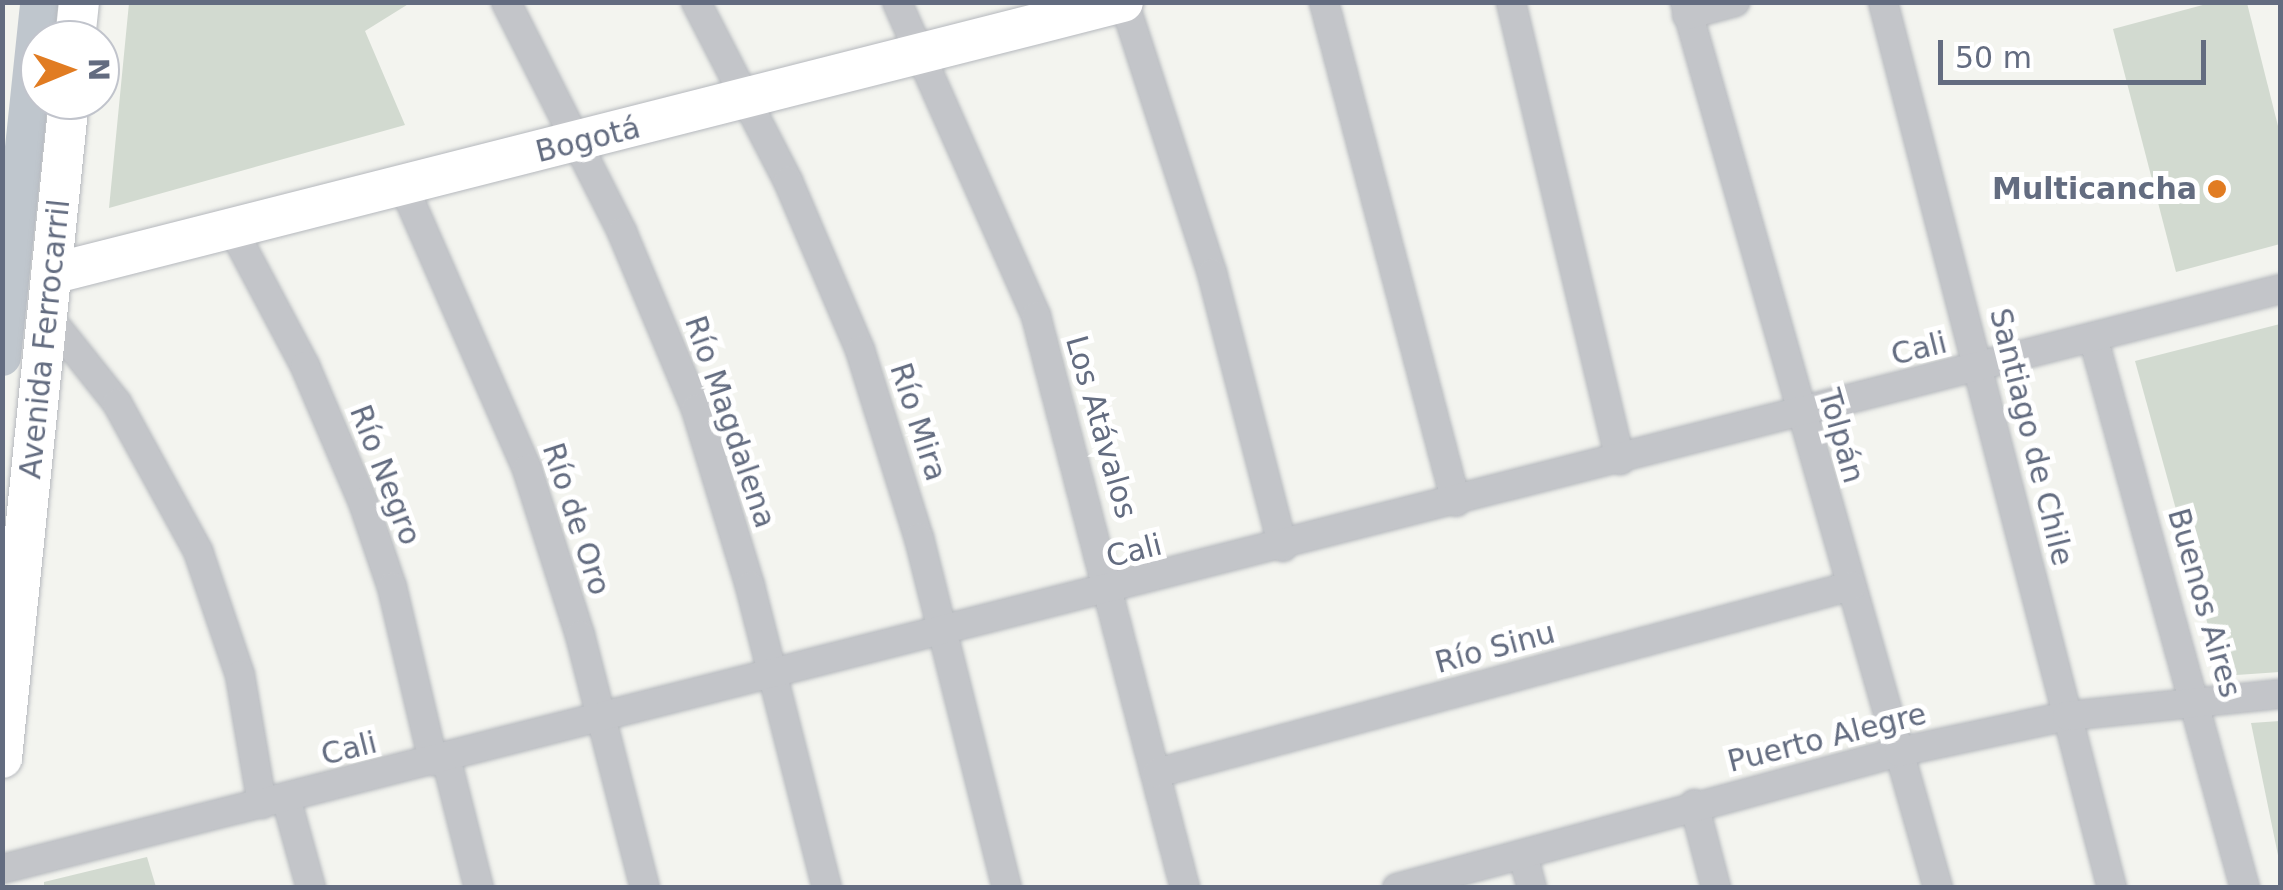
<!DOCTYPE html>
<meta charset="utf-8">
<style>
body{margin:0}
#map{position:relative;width:2283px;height:890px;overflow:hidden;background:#f3f4ef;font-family:"DejaVu Sans",sans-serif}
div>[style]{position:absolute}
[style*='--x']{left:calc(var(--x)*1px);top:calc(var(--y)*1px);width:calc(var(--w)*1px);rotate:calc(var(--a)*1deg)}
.green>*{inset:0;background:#d2dad0}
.canal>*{height:38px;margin:-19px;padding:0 19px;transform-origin:19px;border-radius:19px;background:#bfc6cd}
.roads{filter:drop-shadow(0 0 2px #b5b8bd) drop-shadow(0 0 2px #b5b8bd)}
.street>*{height:28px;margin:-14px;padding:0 14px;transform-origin:14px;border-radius:14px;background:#c3c5c9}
.secondary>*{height:40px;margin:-20px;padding:0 20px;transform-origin:20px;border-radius:20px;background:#fff}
.dots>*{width:28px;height:28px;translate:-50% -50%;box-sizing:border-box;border:5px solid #fff;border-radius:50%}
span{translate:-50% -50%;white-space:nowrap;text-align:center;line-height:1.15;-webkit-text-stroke:10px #fff;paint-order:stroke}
.street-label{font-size:30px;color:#636c80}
.poi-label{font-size:30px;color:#636c80;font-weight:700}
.right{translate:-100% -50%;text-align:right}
.frame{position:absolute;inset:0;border:5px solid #636c80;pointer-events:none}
.north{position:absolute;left:20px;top:20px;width:100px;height:100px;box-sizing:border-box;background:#fff;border:2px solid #c1c4cc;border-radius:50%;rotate:89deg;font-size:28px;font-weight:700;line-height:40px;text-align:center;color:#636c80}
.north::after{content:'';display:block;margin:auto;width:35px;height:45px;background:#e17c22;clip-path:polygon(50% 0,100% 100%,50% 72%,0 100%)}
.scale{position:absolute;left:1938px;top:40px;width:268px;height:45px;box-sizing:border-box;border:5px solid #636c80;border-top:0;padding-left:12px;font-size:30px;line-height:35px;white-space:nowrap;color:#636c80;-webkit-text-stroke:8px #fff;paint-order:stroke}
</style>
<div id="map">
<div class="green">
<i style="clip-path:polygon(2214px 2px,2247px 3px,2280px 134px,2280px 244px,2176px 272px,2113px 29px)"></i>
<i style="clip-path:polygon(129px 3px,410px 3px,365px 31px,405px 125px,109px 208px)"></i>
<i style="clip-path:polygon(2280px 324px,2280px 672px,2222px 676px,2135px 361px)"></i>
<i style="clip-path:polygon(2280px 721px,2280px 865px,2251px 723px)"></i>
<i style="clip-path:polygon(147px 857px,156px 887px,44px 887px,44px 882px)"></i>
</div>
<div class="canal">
<i style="--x:2;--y:357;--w:357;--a:-84"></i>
</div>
<div class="roads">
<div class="street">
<i style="--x:506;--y:2;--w:258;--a:63.2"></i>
<i style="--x:622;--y:232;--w:192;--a:67.3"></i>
<i style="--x:696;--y:409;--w:185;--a:73"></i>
<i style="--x:750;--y:586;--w:312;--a:75.7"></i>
<i style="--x:696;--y:2;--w:201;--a:62.8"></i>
<i style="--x:788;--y:181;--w:184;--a:66.9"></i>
<i style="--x:860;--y:350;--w:197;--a:72.6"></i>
<i style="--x:919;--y:538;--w:361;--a:75.9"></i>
<i style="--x:897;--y:2;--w:343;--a:66.1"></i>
<i style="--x:1036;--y:316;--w:591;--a:75.4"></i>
<i style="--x:1124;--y:2;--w:285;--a:72"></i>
<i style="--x:1212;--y:273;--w:283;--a:75.5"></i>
<i style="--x:1324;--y:2;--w:517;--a:75.21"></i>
<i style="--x:1511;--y:2;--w:471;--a:76.6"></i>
<i style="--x:1685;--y:2;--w:921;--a:74.06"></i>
<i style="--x:1883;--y:2;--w:915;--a:75.51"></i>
<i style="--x:1687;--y:15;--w:50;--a:-15.2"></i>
<i style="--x:403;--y:185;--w:310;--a:66.4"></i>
<i style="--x:527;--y:469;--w:174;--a:72.3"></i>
<i style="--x:580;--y:635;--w:261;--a:75.6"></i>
<i style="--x:232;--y:228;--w:156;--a:62.1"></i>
<i style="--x:305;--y:366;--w:148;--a:66.9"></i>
<i style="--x:363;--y:502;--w:90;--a:71.2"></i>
<i style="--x:392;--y:587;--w:179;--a:76.7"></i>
<i style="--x:47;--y:315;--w:112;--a:51.5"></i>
<i style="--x:117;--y:403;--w:169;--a:61.3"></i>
<i style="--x:198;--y:551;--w:131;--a:71.3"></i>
<i style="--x:240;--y:675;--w:131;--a:80.3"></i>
<i style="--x:2093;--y:337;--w:572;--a:74.58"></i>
<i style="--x:446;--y:758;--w:134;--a:75.8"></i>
<i style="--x:1157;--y:773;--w:719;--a:-15.08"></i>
<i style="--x:286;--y:798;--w:93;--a:74.5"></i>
<i style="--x:1694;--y:804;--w:87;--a:75.3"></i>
<i style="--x:1523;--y:855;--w:34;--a:75"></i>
<i style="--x:2;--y:869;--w:2351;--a:-14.28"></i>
<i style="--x:1397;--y:888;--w:520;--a:-15.16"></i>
<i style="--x:1899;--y:752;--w:172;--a:-12.1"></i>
<i style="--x:2067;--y:716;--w:214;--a:-5.9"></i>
</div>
<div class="secondary">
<i style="--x:75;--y:40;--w:38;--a:-84"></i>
<i style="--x:51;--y:274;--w:1106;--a:-14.24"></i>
<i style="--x:2;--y:758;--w:661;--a:-84.19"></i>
</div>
</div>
<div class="dots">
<i style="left:2217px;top:189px;background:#e17c22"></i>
</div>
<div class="street-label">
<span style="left:588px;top:140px;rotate:-14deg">Bogotá</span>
<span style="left:45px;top:339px;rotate:-84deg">Avenida Ferrocarril</span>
<span style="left:1919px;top:349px;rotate:-14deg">Cali</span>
<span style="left:730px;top:422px;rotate:71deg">Río Magdalena</span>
<span style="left:918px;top:422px;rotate:72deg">Río Mira</span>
<span style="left:1101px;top:427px;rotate:74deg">Los Atávalos</span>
<span style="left:1841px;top:436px;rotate:74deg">Tolpán</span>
<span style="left:2031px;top:437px;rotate:76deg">Santiago de Chile</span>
<span style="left:385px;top:475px;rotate:69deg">Río Negro</span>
<span style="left:576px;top:519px;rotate:72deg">Río de Oro</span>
<span style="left:1134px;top:551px;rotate:-14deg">Cali</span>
<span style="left:2204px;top:603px;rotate:74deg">Buenos Aires</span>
<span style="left:1495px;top:648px;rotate:-15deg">Río Sinu</span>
<span style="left:1827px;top:738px;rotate:-14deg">Puerto Alegre</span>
<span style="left:349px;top:749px;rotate:-14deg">Cali</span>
</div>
<div class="poi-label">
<span class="right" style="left:2197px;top:189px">Multicancha</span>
</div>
<div class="frame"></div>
<div class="north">N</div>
<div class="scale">50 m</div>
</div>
